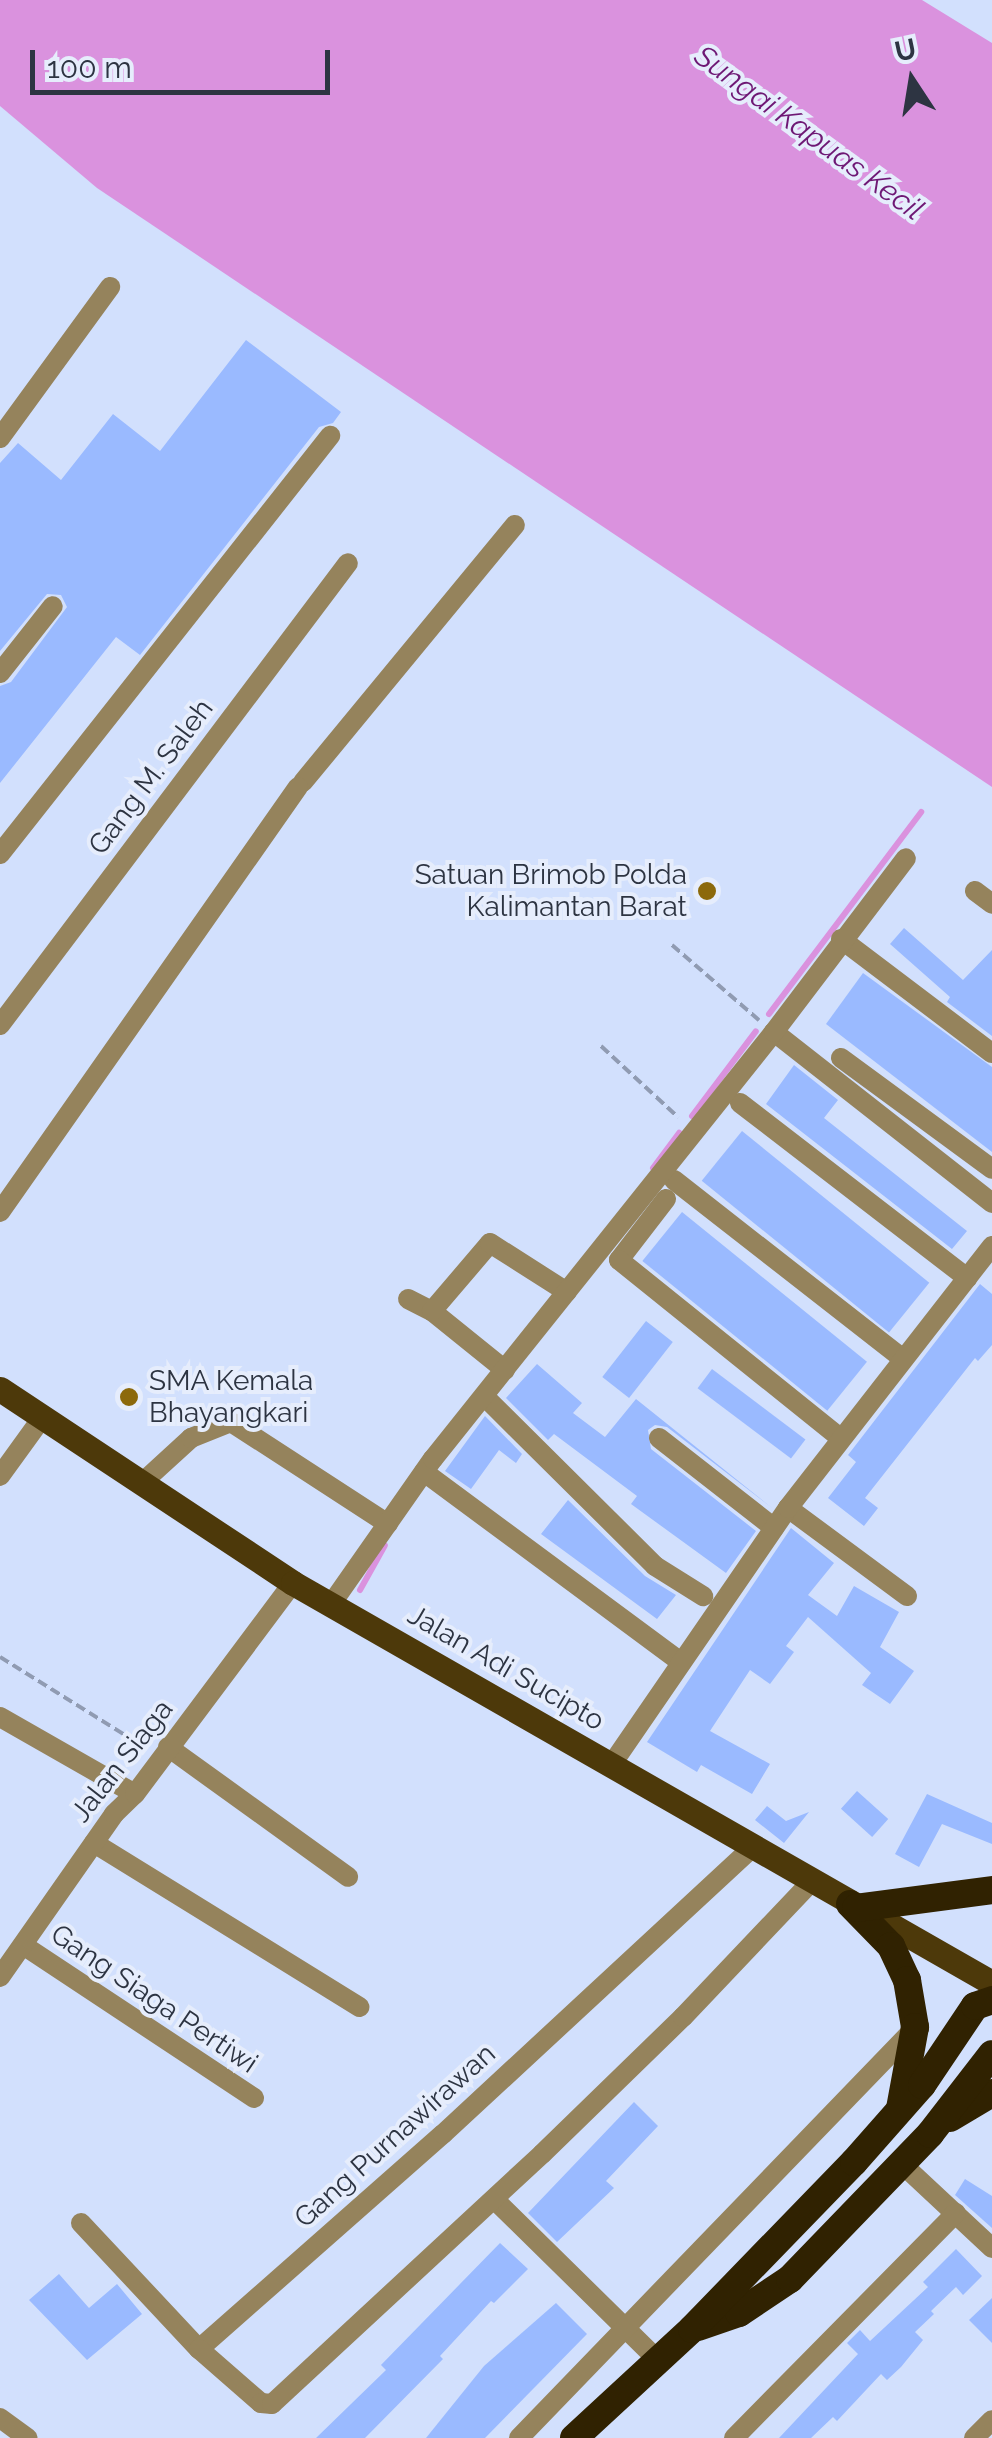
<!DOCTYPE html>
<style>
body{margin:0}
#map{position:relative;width:992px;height:2438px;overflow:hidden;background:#d2e0fd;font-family:Raleway,sans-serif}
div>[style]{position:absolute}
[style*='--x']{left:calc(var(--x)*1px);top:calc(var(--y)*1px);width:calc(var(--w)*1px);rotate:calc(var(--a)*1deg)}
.water>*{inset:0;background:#da92de}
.stream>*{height:6px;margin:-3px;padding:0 3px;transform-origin:3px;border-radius:3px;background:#da92de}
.building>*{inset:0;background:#9abaff;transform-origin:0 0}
.path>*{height:4px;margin-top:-2px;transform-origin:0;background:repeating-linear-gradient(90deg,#909bb2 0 10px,transparent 0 15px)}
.minor>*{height:20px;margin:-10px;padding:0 10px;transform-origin:10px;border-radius:10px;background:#95835c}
.major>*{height:25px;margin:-12.5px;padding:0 12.5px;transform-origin:12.5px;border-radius:12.5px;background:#4d390a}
.highway>*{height:28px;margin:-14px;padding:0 14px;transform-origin:14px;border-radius:14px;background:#302201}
.dots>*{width:28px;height:28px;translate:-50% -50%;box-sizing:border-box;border:5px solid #e6edfc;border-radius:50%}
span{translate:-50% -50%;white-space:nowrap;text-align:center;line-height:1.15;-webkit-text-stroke:8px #e6edfc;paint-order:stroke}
.street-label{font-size:28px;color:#2d3442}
.poi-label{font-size:28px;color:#2d3442}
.right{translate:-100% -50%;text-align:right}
.left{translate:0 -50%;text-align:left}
.water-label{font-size:30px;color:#6e1875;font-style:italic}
.north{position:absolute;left:862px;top:30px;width:100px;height:100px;-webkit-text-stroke:8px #e6edfc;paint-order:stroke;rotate:348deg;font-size:28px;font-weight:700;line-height:40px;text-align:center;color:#2d3442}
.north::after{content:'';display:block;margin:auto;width:35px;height:45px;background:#2d3442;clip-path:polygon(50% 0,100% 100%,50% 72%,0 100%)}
.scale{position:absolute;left:30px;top:50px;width:300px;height:45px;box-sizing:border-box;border:5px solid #2d3442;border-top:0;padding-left:12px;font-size:30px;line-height:35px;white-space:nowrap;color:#2d3442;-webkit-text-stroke:8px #e6edfc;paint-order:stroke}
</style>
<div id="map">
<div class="water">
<i style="clip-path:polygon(0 0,922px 0,992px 43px,992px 787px,97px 188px,0 106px)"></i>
</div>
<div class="stream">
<i style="--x:769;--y:1014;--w:253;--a:-53"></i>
<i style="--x:692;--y:1116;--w:106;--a:-53"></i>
<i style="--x:653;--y:1168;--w:44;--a:-53.4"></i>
<i style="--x:360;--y:1590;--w:51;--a:-60.9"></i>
</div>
<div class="building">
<i style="clip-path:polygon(246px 340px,341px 412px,333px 423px,319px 427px,140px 655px,116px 637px,0 783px,0 686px,11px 682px,67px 607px,61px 595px,47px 594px,0 651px,0 463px,18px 443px,61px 480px,113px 414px,160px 451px)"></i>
<i style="clip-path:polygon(904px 928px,963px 980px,992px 950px,992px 1036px,947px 1002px,950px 997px,890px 944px)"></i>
<i style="clip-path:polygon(863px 973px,992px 1067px,992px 1152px,826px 1024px)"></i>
<i style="clip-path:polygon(794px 1065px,838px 1100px,824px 1118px,967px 1231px,952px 1249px,766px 1104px)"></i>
<i style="left:742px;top:1131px;width:241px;height:64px;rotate:39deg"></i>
<i style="left:682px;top:1212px;width:238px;height:63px;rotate:39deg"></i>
<i style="clip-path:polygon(980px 1284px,992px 1294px,992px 1345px,978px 1361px,975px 1358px,865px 1498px,878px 1508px,864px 1526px,828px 1498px,856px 1462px,848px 1455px)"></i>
<i style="left:646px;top:1321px;width:34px;height:71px;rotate:38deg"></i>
<i style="clip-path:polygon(537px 1364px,582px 1403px,573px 1413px,605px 1437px,636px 1399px,772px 1508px,667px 1427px,655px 1425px,648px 1430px,651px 1449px,756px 1531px,726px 1573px,631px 1504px,637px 1496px,554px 1434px,548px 1440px,506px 1398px)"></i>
<i style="left:712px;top:1369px;width:117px;height:24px;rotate:37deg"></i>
<i style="clip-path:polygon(485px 1416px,522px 1454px,516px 1463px,499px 1450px,471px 1489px,445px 1471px)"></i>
<i style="clip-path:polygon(568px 1500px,645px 1576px,676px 1595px,657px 1619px,541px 1534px)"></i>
<i style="clip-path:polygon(791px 1528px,834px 1563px,808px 1595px,837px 1616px,854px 1586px,899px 1612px,880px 1647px,914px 1671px,890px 1704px,862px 1685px,871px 1673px,808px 1617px,786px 1646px,794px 1652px,770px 1684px,750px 1670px,710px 1731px,770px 1764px,752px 1794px,701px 1765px,697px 1772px,647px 1742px)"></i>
<i style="left:857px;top:1791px;width:42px;height:24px;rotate:42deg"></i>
<i style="clip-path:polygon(927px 1794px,992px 1823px,992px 1844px,942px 1824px,919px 1867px,895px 1854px)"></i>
<i style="clip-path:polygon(767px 1806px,786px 1821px,809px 1812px,784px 1843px,755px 1820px)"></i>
<i style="clip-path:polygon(634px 2102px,658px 2126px,606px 2181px,614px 2188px,557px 2242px,528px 2213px)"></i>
<i style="clip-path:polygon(965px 2179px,992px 2196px,992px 2228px,955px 2195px)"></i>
<i style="clip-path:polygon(500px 2243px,528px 2269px,494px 2303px,491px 2301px,440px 2356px,443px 2359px,365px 2438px,316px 2438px,386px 2370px,381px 2365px)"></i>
<i style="clip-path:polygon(956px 2249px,982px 2276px,963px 2295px,956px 2287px,931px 2311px,934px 2314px,915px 2332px,923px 2340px,901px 2367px,887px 2380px,881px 2374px,837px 2421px,833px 2417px,811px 2438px,779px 2438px,858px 2354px,847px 2343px,860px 2330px,870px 2341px,928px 2287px,923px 2282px)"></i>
<i style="clip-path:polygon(59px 2274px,89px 2308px,117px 2284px,142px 2314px,87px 2360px,29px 2300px)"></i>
<i style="clip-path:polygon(992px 2298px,992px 2343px,969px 2320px)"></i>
<i style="clip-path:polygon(556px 2303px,587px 2334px,485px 2438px,426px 2438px,484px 2366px)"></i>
</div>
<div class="path">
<i style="--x:672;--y:945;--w:115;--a:40.8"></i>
<i style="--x:601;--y:1046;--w:105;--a:42.7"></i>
<i style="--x:0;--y:1657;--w:173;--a:32"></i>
</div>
<div class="minor">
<i style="--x:0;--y:438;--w:187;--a:-53.9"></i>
<i style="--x:0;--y:673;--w:85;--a:-51.7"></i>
<i style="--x:303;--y:782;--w:333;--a:-50.5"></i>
<i style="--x:0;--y:854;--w:533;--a:-51.71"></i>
<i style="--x:975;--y:891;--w:21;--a:37"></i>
<i style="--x:841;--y:939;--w:189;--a:37.1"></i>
<i style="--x:0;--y:1025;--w:578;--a:-53.01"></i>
<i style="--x:774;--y:1032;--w:277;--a:38.1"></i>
<i style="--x:841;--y:1058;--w:187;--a:36.3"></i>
<i style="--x:740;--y:1103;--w:287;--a:37.6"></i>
<i style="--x:674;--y:1180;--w:289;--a:38"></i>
<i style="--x:666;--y:1199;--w:77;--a:127.6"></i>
<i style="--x:619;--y:1260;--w:284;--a:38.8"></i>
<i style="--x:0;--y:1212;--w:519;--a:-54.96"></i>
<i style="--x:408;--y:1299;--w:27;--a:27"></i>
<i style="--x:505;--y:1370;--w:94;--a:-141.1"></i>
<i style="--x:432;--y:1311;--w:89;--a:-49.5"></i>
<i style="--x:490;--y:1243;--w:91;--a:32.5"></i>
<i style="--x:484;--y:1396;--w:241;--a:44.8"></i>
<i style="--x:655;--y:1566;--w:57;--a:32"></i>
<i style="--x:659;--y:1438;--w:146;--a:38"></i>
<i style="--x:424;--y:1472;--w:320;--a:36.5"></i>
<i style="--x:0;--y:1476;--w:72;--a:-54.1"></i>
<i style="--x:144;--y:1481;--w:64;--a:-42.5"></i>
<i style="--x:191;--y:1438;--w:43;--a:-21.8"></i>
<i style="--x:231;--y:1422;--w:187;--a:33"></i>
<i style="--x:788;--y:1508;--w:148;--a:36.5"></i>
<i style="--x:332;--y:1603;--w:176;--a:-55"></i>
<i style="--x:433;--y:1459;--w:546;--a:-51.39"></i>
<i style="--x:774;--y:1032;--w:218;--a:-52.8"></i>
<i style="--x:0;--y:1717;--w:155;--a:29.7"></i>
<i style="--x:168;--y:1747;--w:222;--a:35.8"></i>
<i style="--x:612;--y:1764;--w:311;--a:-55.5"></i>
<i style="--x:788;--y:1508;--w:332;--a:-52.1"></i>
<i style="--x:94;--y:1843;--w:312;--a:31.7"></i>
<i style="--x:23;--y:1945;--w:277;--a:33.5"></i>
<i style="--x:0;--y:1977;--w:199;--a:-55"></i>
<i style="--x:114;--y:1814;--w:29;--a:-44"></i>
<i style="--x:135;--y:1794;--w:264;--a:-53.2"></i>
<i style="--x:902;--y:2164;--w:123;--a:43"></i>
<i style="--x:495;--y:2200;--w:228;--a:44.5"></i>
<i style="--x:81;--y:2223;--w:173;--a:46.9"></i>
<i style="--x:199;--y:2349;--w:325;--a:-41.4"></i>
<i style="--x:443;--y:2134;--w:424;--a:-42.8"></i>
<i style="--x:199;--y:2349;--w:82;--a:41.1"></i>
<i style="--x:261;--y:2403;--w:11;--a:5"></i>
<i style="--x:272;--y:2404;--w:368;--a:-42.8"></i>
<i style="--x:542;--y:2154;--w:197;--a:-44.2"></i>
<i style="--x:683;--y:2017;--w:187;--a:-46.5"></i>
<i style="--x:0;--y:2418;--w:34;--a:36"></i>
<i style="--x:519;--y:2438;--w:569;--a:-46"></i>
<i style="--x:734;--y:2438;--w:316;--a:-45.4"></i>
<i style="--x:974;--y:2438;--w:25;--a:-45"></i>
</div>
<div class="major">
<i style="--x:0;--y:1389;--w:351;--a:33.5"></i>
<i style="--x:293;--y:1583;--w:805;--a:29.78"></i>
</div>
<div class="highway">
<i style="--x:850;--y:1904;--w:59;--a:45.7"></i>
<i style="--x:891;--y:1946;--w:38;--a:65"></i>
<i style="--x:907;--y:1980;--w:48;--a:80.3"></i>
<i style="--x:915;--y:2027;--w:83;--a:100.4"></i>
<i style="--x:856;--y:1908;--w:137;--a:-7.5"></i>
<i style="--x:950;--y:2118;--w:49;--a:-30.8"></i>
<i style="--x:698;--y:2327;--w:43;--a:-18.9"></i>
<i style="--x:739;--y:2313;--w:61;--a:-33.7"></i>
<i style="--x:790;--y:2279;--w:202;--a:-46"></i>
<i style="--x:930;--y:2134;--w:101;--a:-52.2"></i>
<i style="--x:574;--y:2438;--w:161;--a:-42.7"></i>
<i style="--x:692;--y:2329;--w:233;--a:-45.9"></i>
<i style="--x:854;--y:2162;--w:103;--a:-48.6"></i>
<i style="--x:922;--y:2085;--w:95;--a:-56.1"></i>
<i style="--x:975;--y:2006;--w:18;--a:-19"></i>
</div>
<div class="dots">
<i style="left:707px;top:891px;background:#8c690b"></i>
<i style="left:129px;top:1397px;background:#8c690b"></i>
</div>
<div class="street-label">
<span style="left:151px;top:777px;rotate:-53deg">Gang M. Saleh</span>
<span style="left:506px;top:1668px;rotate:30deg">Jalan Adi Sucipto</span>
<span style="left:122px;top:1761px;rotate:-52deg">Jalan Siaga</span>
<span style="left:154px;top:1999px;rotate:34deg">Gang Siaga Pertiwi</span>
<span style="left:395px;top:2136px;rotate:-42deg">Gang Purnawirawan</span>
</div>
<div class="poi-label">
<span class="right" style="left:687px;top:891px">Satuan Brimob Polda<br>Kalimantan Barat</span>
<span class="left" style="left:149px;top:1397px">SMA Kemala<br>Bhayangkari</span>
</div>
<div class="water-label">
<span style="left:809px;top:133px;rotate:36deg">Sungai Kapuas Kecil</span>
</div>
<div class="north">U</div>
<div class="scale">100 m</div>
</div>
